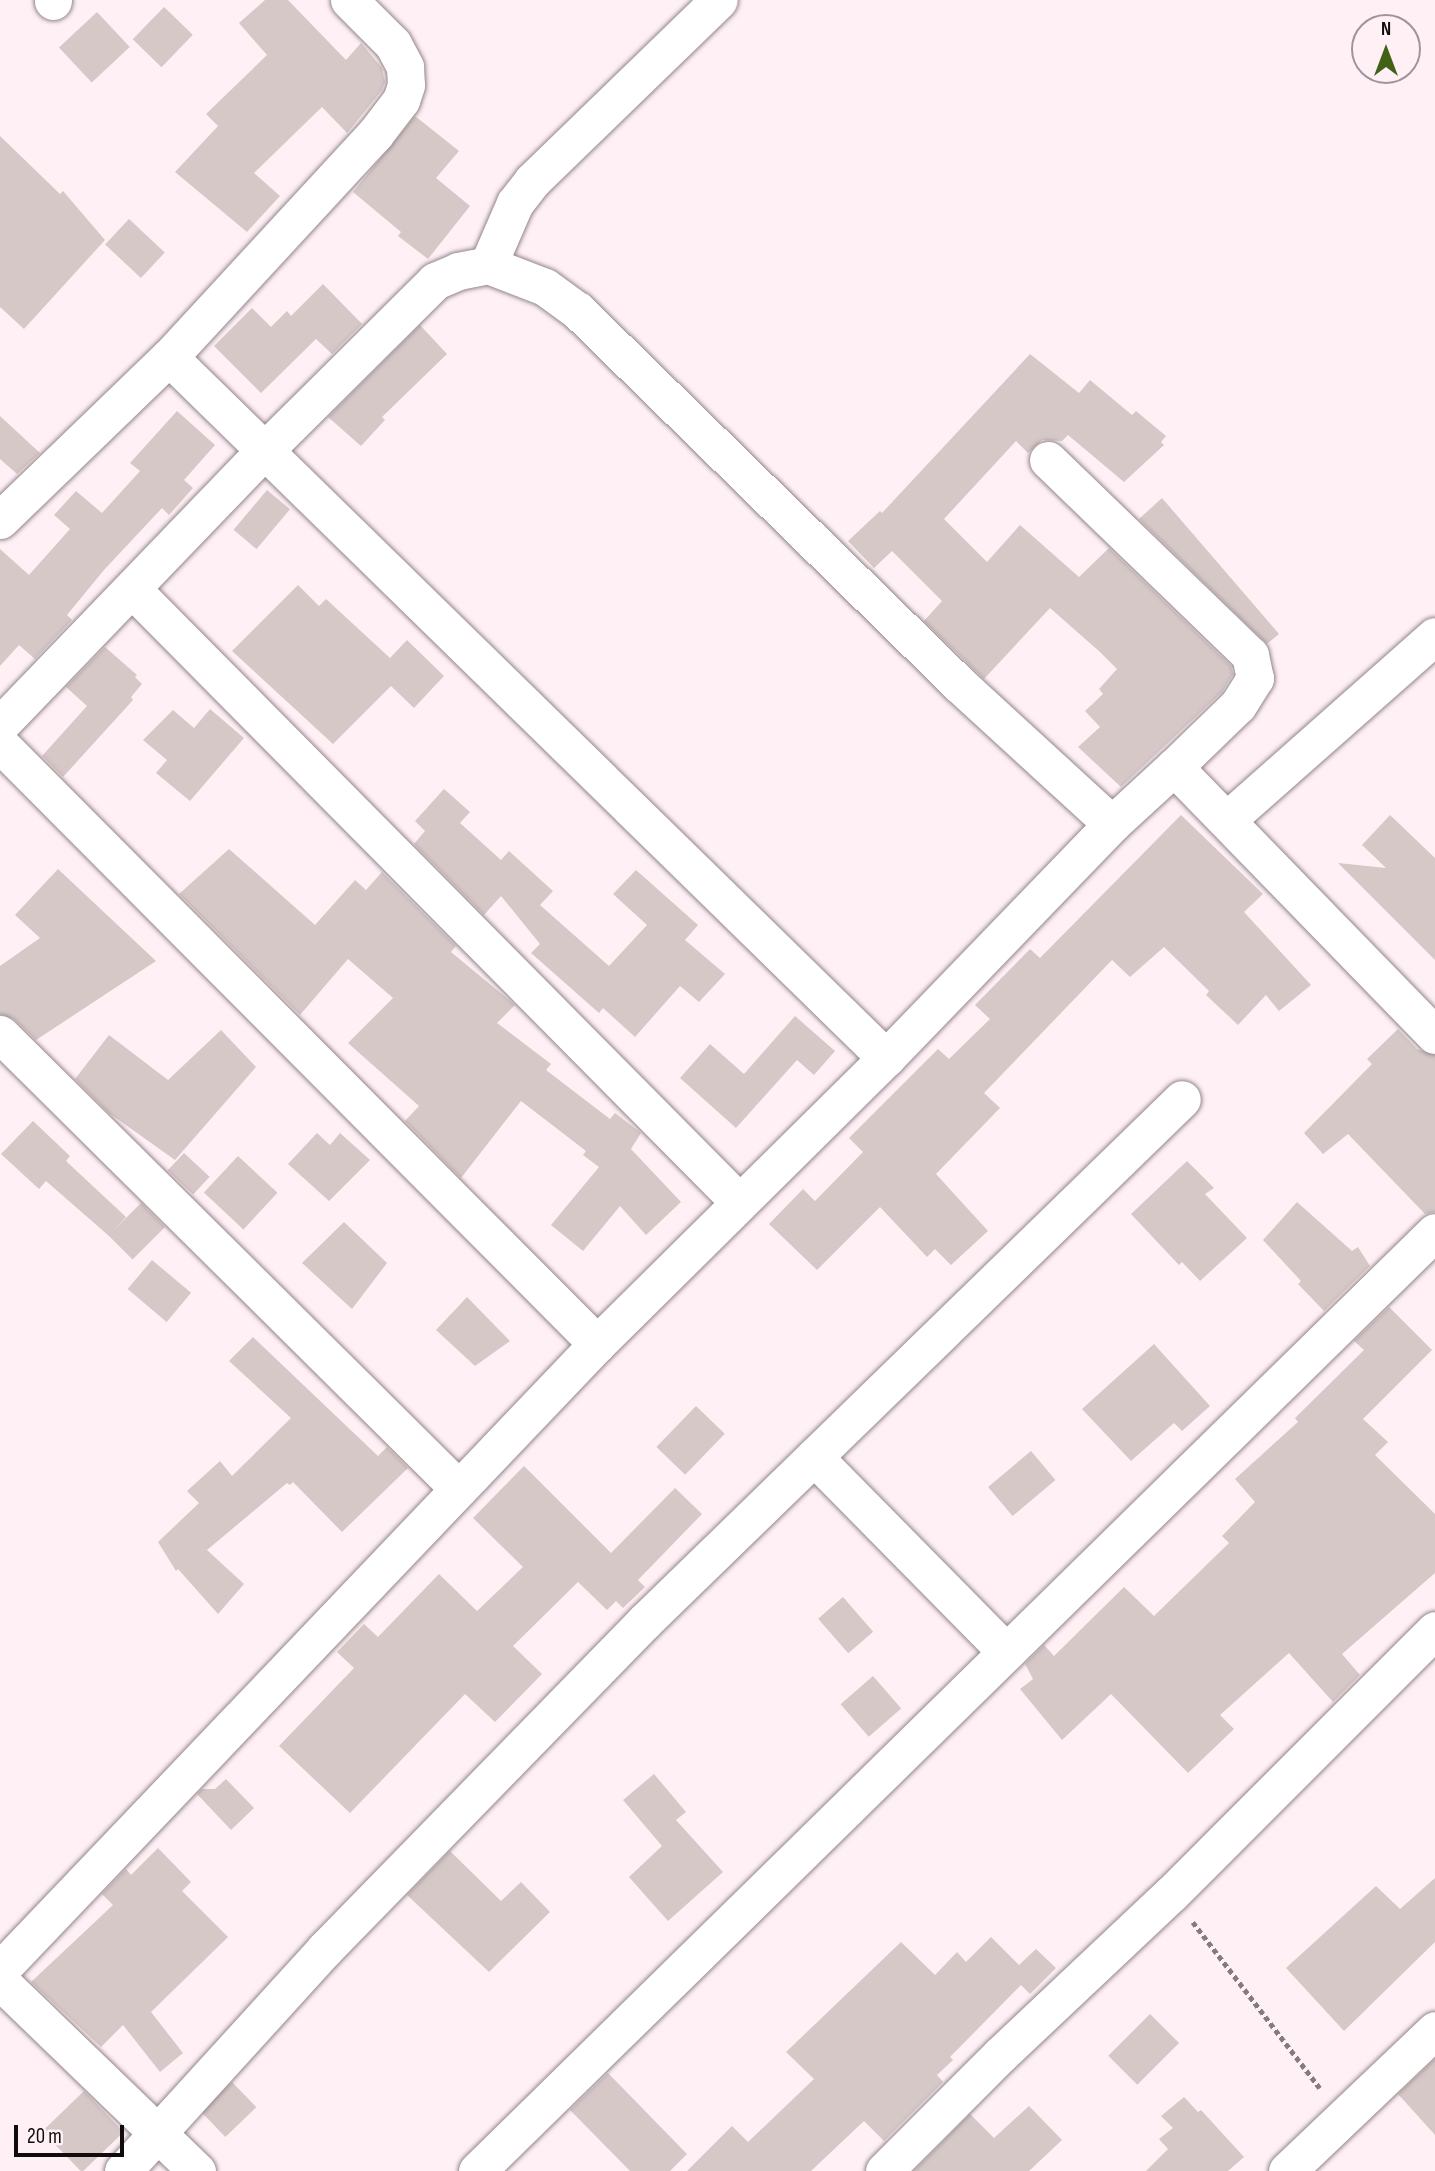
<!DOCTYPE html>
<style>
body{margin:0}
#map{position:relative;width:1435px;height:2171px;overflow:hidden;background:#fef0f5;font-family:"Sofia Sans Condensed",sans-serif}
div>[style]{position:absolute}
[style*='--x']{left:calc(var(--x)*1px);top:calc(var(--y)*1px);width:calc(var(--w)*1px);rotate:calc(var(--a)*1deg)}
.building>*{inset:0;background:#d6c8c7;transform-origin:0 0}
.path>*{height:4.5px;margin-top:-2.25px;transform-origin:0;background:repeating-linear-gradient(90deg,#847b7e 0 5px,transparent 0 8.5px)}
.roads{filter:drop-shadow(0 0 2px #92868b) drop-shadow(0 0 2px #92868b)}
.minor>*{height:37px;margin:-18.5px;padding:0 18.5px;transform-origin:18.5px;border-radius:18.5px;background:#fff}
span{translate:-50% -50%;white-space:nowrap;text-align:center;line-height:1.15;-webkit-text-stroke:5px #fef0f5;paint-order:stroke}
.north{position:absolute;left:1351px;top:14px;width:70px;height:70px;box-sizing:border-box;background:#fef0f5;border:2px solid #9f9598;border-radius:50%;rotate:0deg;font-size:19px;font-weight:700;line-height:28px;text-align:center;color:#100c0d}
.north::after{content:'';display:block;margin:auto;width:24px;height:32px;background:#416116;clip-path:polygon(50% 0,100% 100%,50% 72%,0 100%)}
.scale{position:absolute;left:14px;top:2125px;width:110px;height:32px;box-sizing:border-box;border:4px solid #100c0d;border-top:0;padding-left:9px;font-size:21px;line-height:24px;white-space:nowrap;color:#100c0d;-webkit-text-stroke:5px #fef0f5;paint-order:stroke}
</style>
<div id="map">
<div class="building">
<i style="clip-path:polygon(265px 0,288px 0,346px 60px,361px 43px,382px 68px,385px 82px,382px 90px,347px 133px,322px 107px,254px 173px,280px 196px,247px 232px,175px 172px,218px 126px,206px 114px,267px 55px,239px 23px)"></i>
<i style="left:164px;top:7px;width:40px;height:45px;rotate:44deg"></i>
<i style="left:97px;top:12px;width:48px;height:52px;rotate:47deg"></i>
<i style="clip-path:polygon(415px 116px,459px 151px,436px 178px,470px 206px,428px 259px,398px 236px,401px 232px,353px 192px)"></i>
<i style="clip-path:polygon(0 136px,60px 194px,63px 191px,105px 240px,24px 329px,0 307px)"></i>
<i style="left:129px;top:219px;width:49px;height:35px;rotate:43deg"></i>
<i style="clip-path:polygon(323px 284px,362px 324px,332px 354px,316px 339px,261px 393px,214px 346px,252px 308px,271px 327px,287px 311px,291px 316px)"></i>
<i style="clip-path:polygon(420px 325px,447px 354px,382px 417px,385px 420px,361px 446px,328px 417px)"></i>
<i style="clip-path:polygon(1030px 354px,1079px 393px,1090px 380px,1132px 415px,1136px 411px,1166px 436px,1161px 442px,1164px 445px,1124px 482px,1068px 435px,1062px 441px,1042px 440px,1028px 453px,1016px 441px,944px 519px,987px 562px,1020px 525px,1079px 577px,1109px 548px,1231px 666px,1233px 674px,1222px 692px,1121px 787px,1078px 747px,1100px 727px,1085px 711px,1103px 694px,1099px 689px,1117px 669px,1100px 652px,1050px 608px,984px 679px,924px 621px,942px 601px,892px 551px,874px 568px,848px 541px,880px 511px,882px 513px)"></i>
<i style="clip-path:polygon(177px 411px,215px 445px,184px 480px,193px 488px,169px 515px,162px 508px,104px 570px,67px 615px,72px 620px,35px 659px,19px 645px,0 666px,0 549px,29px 575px,70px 529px,54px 515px,76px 491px,102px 513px,140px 471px,130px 463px)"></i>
<i style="clip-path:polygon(0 416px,40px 453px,17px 474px,0 459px)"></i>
<i style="left:267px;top:490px;width:30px;height:52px;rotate:40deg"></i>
<i style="clip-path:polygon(1162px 498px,1279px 634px,1267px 644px,1139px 519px)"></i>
<i style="clip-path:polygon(298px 585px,319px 606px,326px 599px,390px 658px,407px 640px,444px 676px,414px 708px,391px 686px,333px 744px,232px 651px)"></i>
<i style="clip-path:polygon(105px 647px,137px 675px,135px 677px,142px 684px,131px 697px,133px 700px,63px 777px,42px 756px,87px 706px,66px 687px)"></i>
<i style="clip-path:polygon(210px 709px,244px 738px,190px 801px,156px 773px,167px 760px,143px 740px,173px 710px,194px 728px)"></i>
<i style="clip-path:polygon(444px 789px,470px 812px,460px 823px,501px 860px,509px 851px,553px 891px,540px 905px,609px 966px,647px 925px,613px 894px,636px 870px,698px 925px,685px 940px,725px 974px,699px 1002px,680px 986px,635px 1037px,603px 1008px,599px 1013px,531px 953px,540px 944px,501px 896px,484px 915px,414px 844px,425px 831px,415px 821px)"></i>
<i style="clip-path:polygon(1181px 815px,1263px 894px,1244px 912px,1311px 985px,1279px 1011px,1266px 995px,1238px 1025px,1206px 995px,1209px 991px,1164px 947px,1130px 977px,1112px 960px,984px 1093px,1000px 1108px,936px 1174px,988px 1231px,951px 1265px,935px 1249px,927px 1257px,880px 1207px,817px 1270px,769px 1224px,803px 1189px,815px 1201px,863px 1152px,849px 1138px,938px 1049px,949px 1059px,990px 1019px,975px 1005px,1030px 949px,1040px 958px)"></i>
<i style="clip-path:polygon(1390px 815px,1435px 858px,1435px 960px,1338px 863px,1386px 868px,1362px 845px)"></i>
<i style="clip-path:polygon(229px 849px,315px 925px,355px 880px,366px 890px,382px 872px,456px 946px,451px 952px,515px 1005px,497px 1023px,551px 1064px,546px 1070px,610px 1119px,615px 1113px,641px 1133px,631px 1149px,681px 1202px,646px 1235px,620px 1206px,583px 1251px,551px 1225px,599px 1167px,583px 1155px,586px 1151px,521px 1101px,461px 1178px,405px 1121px,419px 1106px,348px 1043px,393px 998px,348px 959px,300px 1015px,179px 894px)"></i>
<i style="clip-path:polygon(58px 869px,156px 961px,36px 1040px,14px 1019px,0 1014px,0 966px,40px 938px,15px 915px)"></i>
<i style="clip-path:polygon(795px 1016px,835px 1051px,814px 1075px,797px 1060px,736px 1128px,680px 1078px,710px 1044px,744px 1074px)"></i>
<i style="clip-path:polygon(1398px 1029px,1417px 1049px,1435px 1055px,1435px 1212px,1425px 1214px,1348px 1134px,1323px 1154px,1304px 1133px,1372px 1064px,1367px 1059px)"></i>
<i style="clip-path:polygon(221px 1030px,256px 1067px,175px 1160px,109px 1113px,75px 1079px,109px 1035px,168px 1080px)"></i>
<i style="clip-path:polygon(33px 1121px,70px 1156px,66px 1161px,126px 1217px,109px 1236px,46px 1181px,39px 1189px,1px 1154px)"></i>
<i style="clip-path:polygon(317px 1133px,330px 1145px,340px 1133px,370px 1160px,329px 1201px,288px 1164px)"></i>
<i style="left:184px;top:1153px;width:35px;height:24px;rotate:43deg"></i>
<i style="left:238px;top:1156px;width:54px;height:50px;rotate:43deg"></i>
<i style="clip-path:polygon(1187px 1161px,1214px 1188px,1205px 1194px,1247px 1238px,1200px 1281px,1182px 1262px,1179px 1265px,1131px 1214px)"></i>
<i style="clip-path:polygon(1297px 1202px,1352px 1251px,1358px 1247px,1370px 1266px,1324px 1311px,1298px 1284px,1301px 1281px,1263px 1240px)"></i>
<i style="left:141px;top:1203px;width:34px;height:46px;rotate:45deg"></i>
<i style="clip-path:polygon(344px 1222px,387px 1263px,352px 1309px,302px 1263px)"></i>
<i style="left:152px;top:1260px;width:51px;height:38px;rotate:40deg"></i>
<i style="clip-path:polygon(467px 1297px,510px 1341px,475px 1366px,436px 1330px)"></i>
<i style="clip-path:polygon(1389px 1307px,1432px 1350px,1363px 1419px,1388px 1442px,1375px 1455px,1435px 1514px,1435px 1573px,1342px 1654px,1360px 1675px,1333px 1702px,1289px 1653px,1220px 1715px,1234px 1729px,1188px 1773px,1111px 1694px,1062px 1740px,1020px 1689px,1033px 1679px,1025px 1664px,1044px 1645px,1054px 1656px,1124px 1587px,1154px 1616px,1229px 1543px,1222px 1536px,1255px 1502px,1235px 1479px,1298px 1422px,1295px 1418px,1364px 1350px,1354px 1341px)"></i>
<i style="clip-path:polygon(253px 1337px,378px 1456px,387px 1447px,408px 1468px,342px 1532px,293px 1482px,290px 1485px,287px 1483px,207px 1550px,244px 1584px,218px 1614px,178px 1569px,176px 1571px,158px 1542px,199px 1503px,187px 1491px,220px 1461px,232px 1476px,291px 1418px,229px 1361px)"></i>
<i style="clip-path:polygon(1154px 1344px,1210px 1406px,1182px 1431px,1174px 1423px,1131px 1461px,1082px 1409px)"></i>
<i style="left:696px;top:1406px;width:40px;height:57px;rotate:44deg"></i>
<i style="left:1031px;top:1451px;width:38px;height:56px;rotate:50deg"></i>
<i style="clip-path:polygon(524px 1466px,611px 1553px,675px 1488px,702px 1514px,638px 1580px,645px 1587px,623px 1608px,616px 1601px,607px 1610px,578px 1582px,513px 1646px,542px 1674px,495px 1722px,465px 1694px,350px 1813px,279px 1746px,354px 1668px,337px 1652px,364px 1624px,378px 1637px,439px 1574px,477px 1611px,523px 1567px,473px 1518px)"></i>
<i style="left:843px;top:1597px;width:46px;height:33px;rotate:49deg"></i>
<i style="left:873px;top:1676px;width:43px;height:43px;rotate:49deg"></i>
<i style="clip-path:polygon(654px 1774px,686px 1812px,676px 1820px,723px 1872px,668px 1921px,629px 1877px,662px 1846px,623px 1800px)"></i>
<i style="clip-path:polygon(226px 1779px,254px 1808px,231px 1830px,197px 1794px,202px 1789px,215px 1789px)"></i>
<i style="clip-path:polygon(158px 1848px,191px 1882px,182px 1891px,228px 1937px,151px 2012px,183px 2053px,160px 2072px,123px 2025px,101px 2047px,31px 1982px,113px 1905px,102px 1894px,126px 1869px,131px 1875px)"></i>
<i style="clip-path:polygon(450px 1851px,501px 1901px,521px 1882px,550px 1912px,489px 1972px,407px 1895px)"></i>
<i style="clip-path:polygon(1435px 1878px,1435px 1942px,1344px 2031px,1286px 1968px,1376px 1886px,1400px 1909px)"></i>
<i style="clip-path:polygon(991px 1937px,1019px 1965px,1036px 1949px,1056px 1968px,1030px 1994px,1021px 1985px,950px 2057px,953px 2060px,937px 2075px,943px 2082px,884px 2141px,864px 2121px,811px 2171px,687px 2171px,732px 2126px,748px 2142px,814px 2079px,786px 2052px,901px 1942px,935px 1975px,957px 1952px,966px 1962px)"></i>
<i style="left:1150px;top:2014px;width:41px;height:59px;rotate:45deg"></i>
<i style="clip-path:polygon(1435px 2059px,1435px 2135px,1398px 2094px)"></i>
<i style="clip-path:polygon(608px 2073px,687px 2154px,670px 2171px,630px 2171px,570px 2110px)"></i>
<i style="left:232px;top:2082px;width:35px;height:43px;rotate:46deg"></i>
<i style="left:84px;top:2091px;width:57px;height:58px;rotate:46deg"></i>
<i style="clip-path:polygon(1184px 2097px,1198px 2112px,1201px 2110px,1244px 2157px,1228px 2171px,1146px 2171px,1168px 2149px,1159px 2139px,1173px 2128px,1161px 2116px)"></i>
<i style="clip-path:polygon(1029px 2106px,1062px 2140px,1029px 2171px,914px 2171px,970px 2114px,994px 2138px)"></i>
</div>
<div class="path">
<i style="--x:1193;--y:1922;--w:209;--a:52.6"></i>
</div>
<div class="roads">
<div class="minor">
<i style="--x:349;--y:0;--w:62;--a:45"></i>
<i style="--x:393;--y:44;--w:26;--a:62"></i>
<i style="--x:405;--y:67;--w:18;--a:87"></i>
<i style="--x:406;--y:85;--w:16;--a:108"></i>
<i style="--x:401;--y:100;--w:43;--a:127.4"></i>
<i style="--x:375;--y:134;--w:304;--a:132.7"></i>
<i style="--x:169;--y:357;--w:1003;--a:44.35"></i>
<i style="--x:53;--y:1;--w:1;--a:-90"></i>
<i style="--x:488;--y:265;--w:68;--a:-66.5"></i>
<i style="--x:515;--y:203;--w:28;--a:-52"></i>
<i style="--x:532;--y:181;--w:260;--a:-44.1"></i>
<i style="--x:1048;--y:460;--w:281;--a:44"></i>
<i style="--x:1250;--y:655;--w:24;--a:78"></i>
<i style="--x:1255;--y:678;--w:32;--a:122"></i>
<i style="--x:1238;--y:705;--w:89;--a:135.9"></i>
<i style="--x:0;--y:520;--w:235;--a:-44"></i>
<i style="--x:133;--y:590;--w:860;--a:45.28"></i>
<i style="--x:0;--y:725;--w:382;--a:-46.1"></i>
<i style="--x:265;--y:450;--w:240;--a:-44.8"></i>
<i style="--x:435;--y:281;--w:25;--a:-23"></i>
<i style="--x:458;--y:271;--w:31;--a:-11"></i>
<i style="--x:488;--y:265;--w:61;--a:21.1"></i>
<i style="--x:545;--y:287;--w:39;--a:36"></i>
<i style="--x:577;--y:310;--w:535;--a:44.39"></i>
<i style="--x:959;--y:684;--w:207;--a:42.5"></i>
<i style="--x:0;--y:744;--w:846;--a:45.14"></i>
<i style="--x:1228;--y:819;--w:276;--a:-41.5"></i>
<i style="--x:0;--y:1034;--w:646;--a:44.75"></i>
<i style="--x:814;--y:1457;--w:274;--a:45.4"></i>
<i style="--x:0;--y:1970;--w:865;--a:-46.36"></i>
<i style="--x:597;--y:1344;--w:407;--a:-44.7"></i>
<i style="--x:886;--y:1058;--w:325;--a:-46"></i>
<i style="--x:1112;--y:824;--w:84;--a:-42.6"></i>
<i style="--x:1174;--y:767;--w:374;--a:45.8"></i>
<i style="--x:0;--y:1981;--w:274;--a:44"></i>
<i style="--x:123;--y:2171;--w:300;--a:-47.7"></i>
<i style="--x:325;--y:1949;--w:457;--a:-45.7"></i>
<i style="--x:644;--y:1622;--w:750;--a:-44.19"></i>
<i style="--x:477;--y:2171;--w:1341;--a:-44.43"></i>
<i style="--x:884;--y:2171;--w:164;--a:-45"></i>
<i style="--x:1000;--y:2055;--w:235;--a:-43.3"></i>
<i style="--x:1171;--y:1894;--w:373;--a:-45"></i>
<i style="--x:1287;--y:2171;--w:204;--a:-43.6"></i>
</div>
</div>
<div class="north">N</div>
<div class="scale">20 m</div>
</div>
